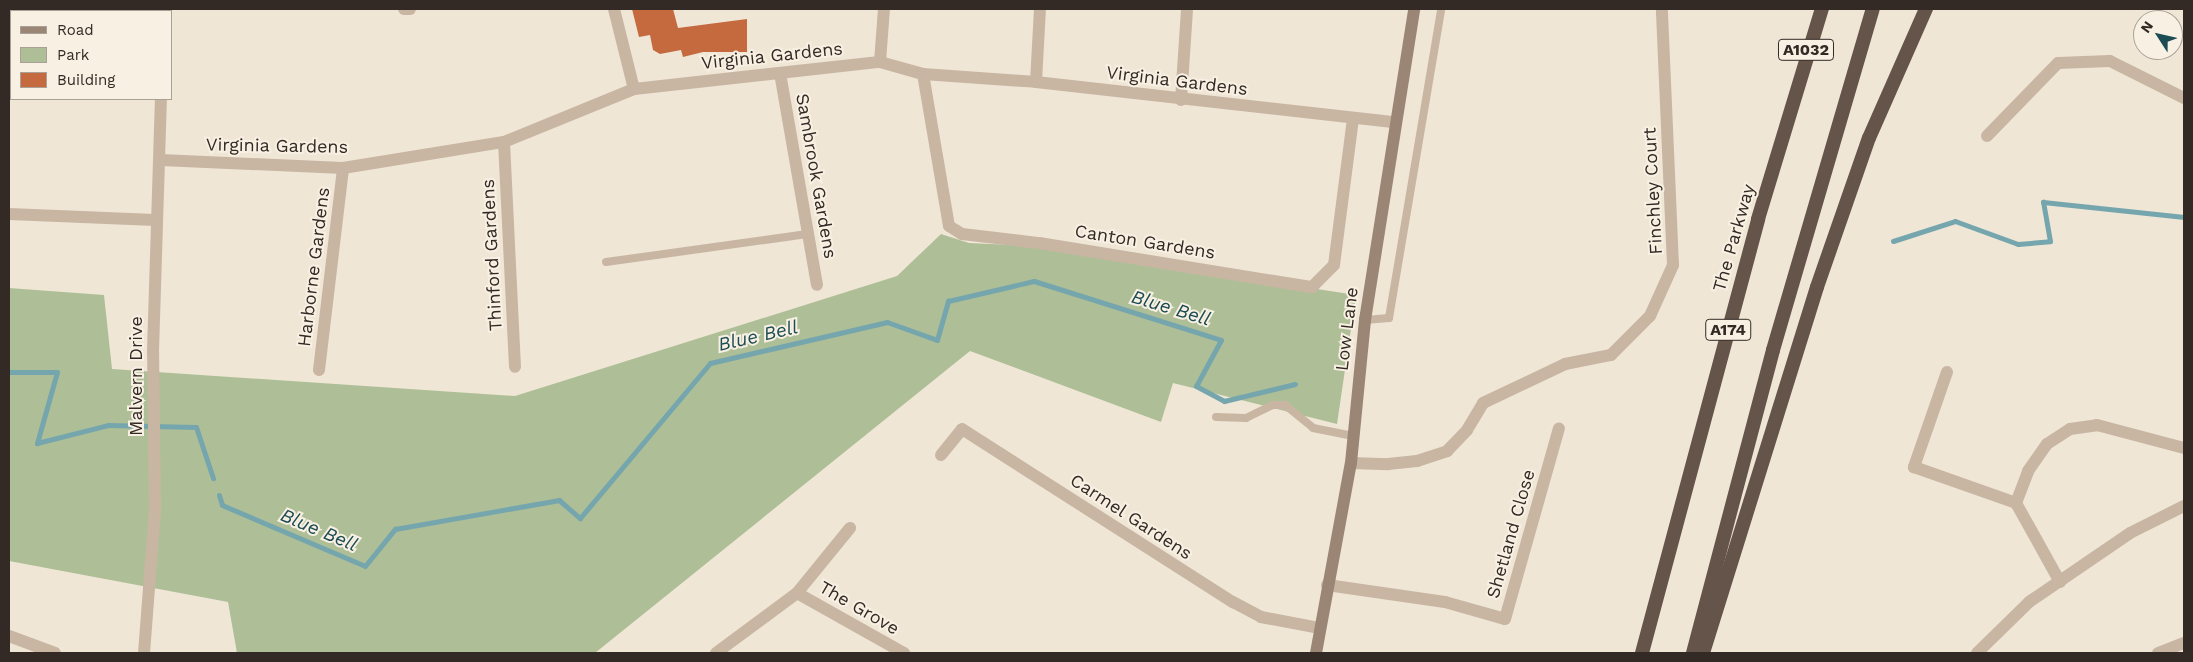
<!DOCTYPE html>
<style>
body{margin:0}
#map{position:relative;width:2193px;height:662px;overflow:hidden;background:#f0e6d6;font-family:"Work Sans",sans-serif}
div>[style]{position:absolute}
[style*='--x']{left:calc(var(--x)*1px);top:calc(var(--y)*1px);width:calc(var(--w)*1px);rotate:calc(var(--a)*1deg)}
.green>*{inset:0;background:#aebf97}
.stream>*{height:5px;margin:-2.5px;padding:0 2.5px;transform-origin:2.5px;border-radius:2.5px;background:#76a6ad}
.building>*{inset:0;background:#c5693f}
.service>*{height:8px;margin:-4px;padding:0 4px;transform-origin:4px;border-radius:4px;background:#c8b6a3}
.minor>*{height:12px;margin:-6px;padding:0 6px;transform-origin:6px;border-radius:6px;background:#c8b6a3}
.tertiary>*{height:12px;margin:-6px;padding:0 6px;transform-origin:6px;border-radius:6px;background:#c8b6a3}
.secondary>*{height:12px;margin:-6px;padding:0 6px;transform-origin:6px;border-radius:6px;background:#9b8574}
.trunk>*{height:14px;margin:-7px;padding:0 7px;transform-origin:7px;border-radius:7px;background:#645449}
span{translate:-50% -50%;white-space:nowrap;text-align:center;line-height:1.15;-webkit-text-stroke:4px #f8f0e2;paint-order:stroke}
.shield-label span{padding:1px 4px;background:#f8f0e2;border:1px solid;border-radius:4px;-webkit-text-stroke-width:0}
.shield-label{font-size:16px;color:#332a25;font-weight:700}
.street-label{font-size:18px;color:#332a25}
.water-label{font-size:19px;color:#1b4b53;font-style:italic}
.frame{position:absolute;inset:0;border:10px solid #332a25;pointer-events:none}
.legend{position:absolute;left:10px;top:10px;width:162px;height:90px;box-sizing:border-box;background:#f8f0e2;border:1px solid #a9a196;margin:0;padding:6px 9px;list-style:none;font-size:15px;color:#332a25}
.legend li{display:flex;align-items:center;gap:10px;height:25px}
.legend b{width:25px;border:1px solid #a9a196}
.north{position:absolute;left:2133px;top:10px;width:50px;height:50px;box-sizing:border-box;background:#f8f0e2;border:1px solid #a9a196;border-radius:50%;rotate:305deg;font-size:14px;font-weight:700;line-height:20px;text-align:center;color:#332a25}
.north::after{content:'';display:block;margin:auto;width:18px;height:22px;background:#1b4b53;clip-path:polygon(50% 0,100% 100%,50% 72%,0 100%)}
</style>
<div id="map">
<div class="green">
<i style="clip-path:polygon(941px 234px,969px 243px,1037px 246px,1356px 295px,1337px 424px,1173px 383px,1161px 422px,970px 351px,595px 653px,237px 653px,228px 602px,9px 561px,9px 288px,104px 295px,112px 369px,515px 396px,897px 276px)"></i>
</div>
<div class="stream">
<i style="--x:1893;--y:241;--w:65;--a:-17.9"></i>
<i style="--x:1955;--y:221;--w:67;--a:20.1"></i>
<i style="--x:2018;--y:244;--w:32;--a:-5"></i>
<i style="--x:2050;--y:241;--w:40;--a:-100"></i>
<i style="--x:2043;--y:202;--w:142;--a:6.1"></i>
<i style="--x:9;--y:372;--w:48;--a:0"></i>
<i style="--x:57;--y:372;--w:74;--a:105.7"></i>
<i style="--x:37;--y:443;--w:73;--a:-14.2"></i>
<i style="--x:108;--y:425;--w:88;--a:1.3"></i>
<i style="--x:196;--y:427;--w:54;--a:71.6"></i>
<i style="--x:219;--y:495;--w:10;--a:73"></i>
<i style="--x:222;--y:505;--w:155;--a:23.1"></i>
<i style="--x:365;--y:566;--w:48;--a:-51"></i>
<i style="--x:395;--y:529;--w:167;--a:-10"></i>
<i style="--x:559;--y:500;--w:28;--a:41"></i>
<i style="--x:580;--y:518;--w:202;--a:-50"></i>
<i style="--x:710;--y:363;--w:182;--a:-13"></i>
<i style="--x:887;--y:322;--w:53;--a:19.8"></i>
<i style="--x:937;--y:340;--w:41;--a:-74.2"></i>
<i style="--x:948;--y:301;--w:88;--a:-13.1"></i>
<i style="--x:1034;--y:281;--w:196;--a:17.5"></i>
<i style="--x:1221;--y:340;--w:52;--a:118.5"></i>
<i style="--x:1196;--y:386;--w:32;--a:28"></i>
<i style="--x:1224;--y:401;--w:73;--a:-13.5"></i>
</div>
<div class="building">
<i style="clip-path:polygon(632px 9px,673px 9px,678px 28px,747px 19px,747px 52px,703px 52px,683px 57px,681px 50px,660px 54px,653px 50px,650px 35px,639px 37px)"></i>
</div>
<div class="service">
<i style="--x:606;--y:262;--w:205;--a:-7.9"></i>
<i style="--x:1365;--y:320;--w:24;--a:-5"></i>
<i style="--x:1389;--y:318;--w:313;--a:-80.4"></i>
<i style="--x:1216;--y:417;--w:30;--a:2"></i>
<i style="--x:1246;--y:418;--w:30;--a:-26"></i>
<i style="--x:1273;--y:405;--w:12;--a:0"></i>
<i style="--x:1285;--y:405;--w:36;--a:39"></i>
<i style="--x:1313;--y:428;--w:41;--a:11.3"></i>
</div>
<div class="minor">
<i style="--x:161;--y:9;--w:2;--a:90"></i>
<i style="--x:404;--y:9;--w:6;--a:0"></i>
<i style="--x:614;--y:9;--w:82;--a:76"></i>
<i style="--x:880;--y:62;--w:53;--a:-85.7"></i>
<i style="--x:780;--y:73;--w:215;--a:80.1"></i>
<i style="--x:923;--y:74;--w:154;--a:80.3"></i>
<i style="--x:949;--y:226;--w:15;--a:32"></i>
<i style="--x:962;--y:234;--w:78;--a:6.7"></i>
<i style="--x:1039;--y:243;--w:277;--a:9.2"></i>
<i style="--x:1312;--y:287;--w:31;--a:-45"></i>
<i style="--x:1334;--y:265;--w:148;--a:-82.6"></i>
<i style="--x:1036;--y:82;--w:73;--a:-86.9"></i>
<i style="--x:1181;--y:100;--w:91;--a:-86.2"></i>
<i style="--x:1987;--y:136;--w:102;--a:-45.8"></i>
<i style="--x:2058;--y:63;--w:52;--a:-2.2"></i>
<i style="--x:2110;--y:61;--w:83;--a:26.6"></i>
<i style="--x:504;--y:142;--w:225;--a:87.2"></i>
<i style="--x:161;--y:160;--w:182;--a:2.5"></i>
<i style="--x:343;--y:168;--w:163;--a:-9.2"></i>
<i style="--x:504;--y:142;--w:140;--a:-22.2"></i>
<i style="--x:634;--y:89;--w:247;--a:-6.3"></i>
<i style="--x:880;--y:62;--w:45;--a:15.6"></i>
<i style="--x:923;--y:74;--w:113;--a:4"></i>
<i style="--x:1036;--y:82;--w:361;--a:6.4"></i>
<i style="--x:9;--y:214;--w:146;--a:2.4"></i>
<i style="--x:319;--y:370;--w:203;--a:-83.2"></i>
<i style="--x:1947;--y:372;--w:101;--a:109.2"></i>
<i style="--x:1914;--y:467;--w:108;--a:19.4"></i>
<i style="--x:941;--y:455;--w:33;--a:-51"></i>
<i style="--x:962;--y:429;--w:322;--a:32.6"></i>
<i style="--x:1233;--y:602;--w:32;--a:28"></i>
<i style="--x:1261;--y:617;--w:60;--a:10.6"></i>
<i style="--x:1351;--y:463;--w:37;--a:2"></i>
<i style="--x:1388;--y:464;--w:29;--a:-6"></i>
<i style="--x:1417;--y:461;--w:32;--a:-18"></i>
<i style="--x:1447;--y:451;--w:29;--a:-46"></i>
<i style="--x:1467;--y:430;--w:31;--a:-59"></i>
<i style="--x:1483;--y:403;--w:91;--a:-25.4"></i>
<i style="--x:1565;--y:364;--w:47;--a:-11.1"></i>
<i style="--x:1611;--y:355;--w:55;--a:-45"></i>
<i style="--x:1650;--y:316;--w:56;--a:-65.7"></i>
<i style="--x:1673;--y:265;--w:256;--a:-92.5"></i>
<i style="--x:2060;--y:582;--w:90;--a:-119.1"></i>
<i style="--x:2016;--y:503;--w:34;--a:-69"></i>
<i style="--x:2028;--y:471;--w:33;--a:-55"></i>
<i style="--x:2047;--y:444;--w:27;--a:-33"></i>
<i style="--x:2070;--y:429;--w:27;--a:-8"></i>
<i style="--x:2097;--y:425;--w:90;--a:14.8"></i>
<i style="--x:1327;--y:585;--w:119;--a:8.2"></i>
<i style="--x:1445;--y:602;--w:62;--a:15.8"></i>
<i style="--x:1505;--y:619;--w:198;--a:-74.2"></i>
<i style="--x:797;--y:593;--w:123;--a:29.3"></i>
<i style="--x:9;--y:636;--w:49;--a:20.3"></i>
<i style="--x:144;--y:653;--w:144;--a:-85.6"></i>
<i style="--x:155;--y:509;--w:158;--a:-90.7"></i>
<i style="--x:153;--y:351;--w:252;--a:-88.2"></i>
<i style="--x:716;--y:653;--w:101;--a:-36.5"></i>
<i style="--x:797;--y:593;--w:84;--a:-50.8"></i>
<i style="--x:2158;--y:653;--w:28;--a:-21"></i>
</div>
<div class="tertiary">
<i style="--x:1977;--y:653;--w:73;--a:-44.4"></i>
<i style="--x:2029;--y:602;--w:122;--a:-34.3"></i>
<i style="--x:2130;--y:533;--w:60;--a:-26.6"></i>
</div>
<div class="secondary">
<i style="--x:1316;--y:653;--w:193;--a:-79.6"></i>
<i style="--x:1351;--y:463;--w:144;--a:-84.4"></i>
<i style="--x:1365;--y:320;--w:315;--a:-81"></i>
</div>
<div class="trunk">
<i style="--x:1642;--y:653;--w:449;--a:-75"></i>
<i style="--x:1758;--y:219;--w:220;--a:-73.1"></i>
<i style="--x:1693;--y:653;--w:313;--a:-75.2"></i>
<i style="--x:1773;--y:350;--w:355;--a:-73.7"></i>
<i style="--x:1703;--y:653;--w:383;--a:-72.7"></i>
<i style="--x:1817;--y:287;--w:158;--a:-70.8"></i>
<i style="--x:1869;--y:138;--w:141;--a:-66.2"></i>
</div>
<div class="shield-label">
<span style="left:1806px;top:50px">A1032</span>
<span style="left:1728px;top:330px">A174</span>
</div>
<div class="street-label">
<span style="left:772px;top:56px;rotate:-6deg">Virginia Gardens</span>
<span style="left:1177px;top:81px;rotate:7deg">Virginia Gardens</span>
<span style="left:277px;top:146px;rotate:1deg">Virginia Gardens</span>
<span style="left:816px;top:176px;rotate:80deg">Sambrook Gardens</span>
<span style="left:1653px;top:191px;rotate:-93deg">Finchley Court</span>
<span style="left:1734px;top:238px;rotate:-74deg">The Parkway</span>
<span style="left:1145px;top:242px;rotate:9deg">Canton Gardens</span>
<span style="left:492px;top:255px;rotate:-93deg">Thinford Gardens</span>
<span style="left:314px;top:267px;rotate:-83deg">Harborne Gardens</span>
<span style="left:1347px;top:329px;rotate:-83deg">Low Lane</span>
<span style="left:136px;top:376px;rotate:-90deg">Malvern Drive</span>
<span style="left:1131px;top:517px;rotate:33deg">Carmel Gardens</span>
<span style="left:1511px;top:534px;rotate:-74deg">Shetland Close</span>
<span style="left:859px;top:608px;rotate:30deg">The Grove</span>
</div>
<div class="water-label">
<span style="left:1171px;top:308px;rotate:17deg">Blue Bell</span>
<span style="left:758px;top:336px;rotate:-13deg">Blue Bell</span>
<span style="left:319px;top:530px;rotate:23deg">Blue Bell</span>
</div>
<div class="frame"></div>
<ul class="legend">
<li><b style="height:6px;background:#9b8574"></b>Road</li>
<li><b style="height:14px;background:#aebf97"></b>Park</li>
<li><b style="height:14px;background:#c5693f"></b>Building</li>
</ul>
<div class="north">N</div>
</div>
